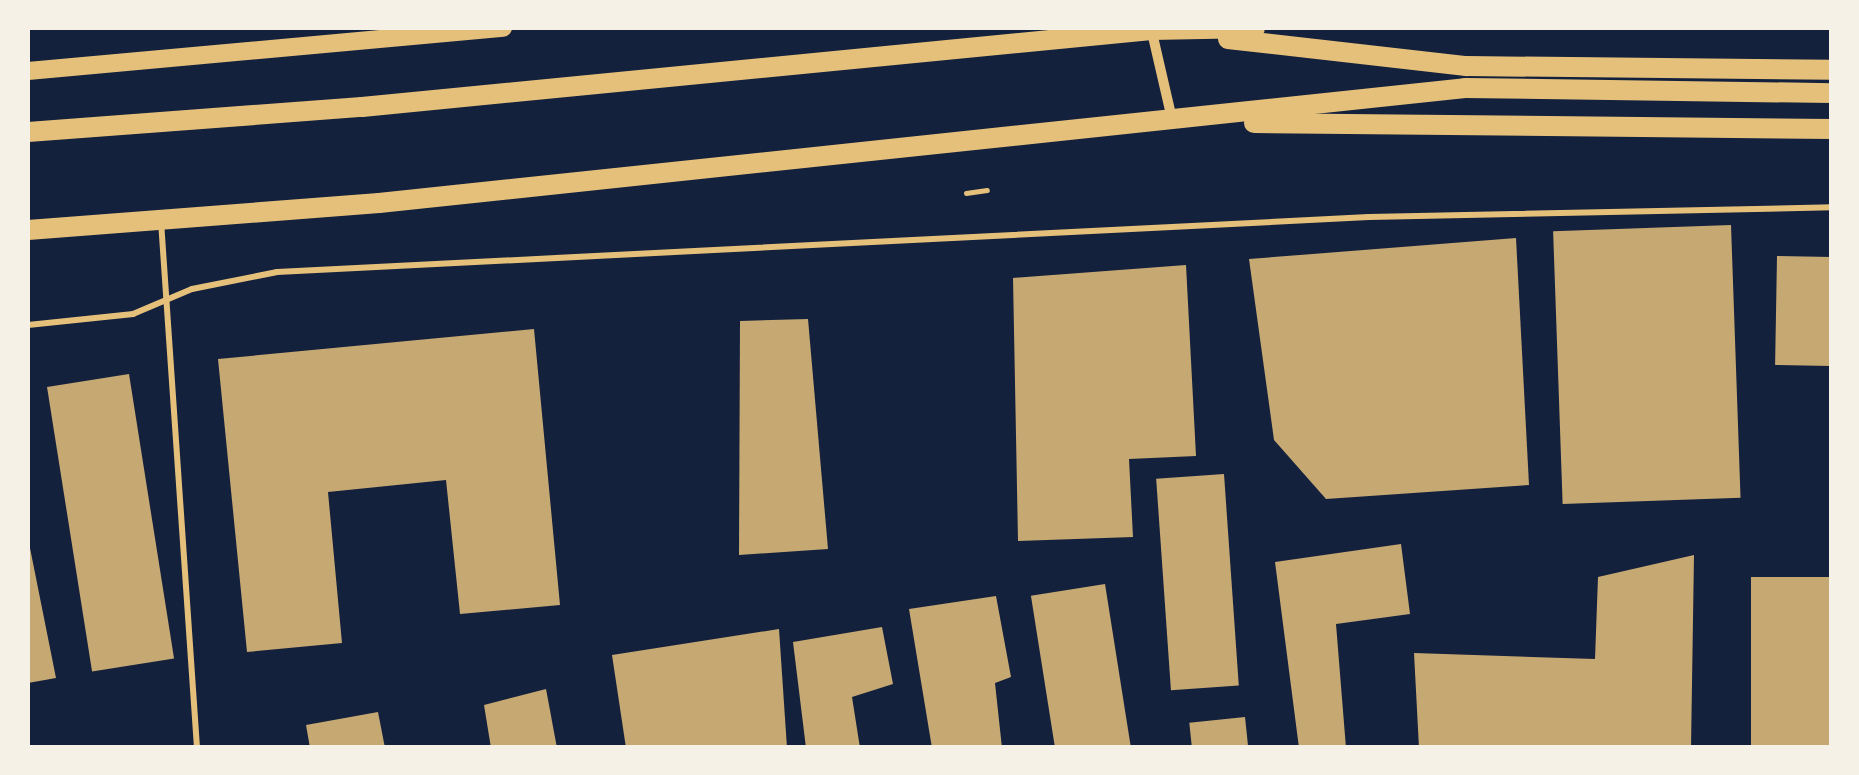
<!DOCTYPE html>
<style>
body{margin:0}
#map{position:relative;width:1859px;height:775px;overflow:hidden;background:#14213d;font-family:"Nunito Sans",sans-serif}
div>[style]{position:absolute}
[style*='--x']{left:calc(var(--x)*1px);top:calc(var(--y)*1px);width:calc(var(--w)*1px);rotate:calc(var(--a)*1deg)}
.building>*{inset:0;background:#c6a872;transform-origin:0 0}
.path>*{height:5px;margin:-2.5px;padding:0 2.5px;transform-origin:2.5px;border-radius:2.5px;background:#e5c07b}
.service>*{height:6px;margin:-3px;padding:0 3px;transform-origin:3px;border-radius:3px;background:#e5c07b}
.minor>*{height:10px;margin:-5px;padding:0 5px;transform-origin:5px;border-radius:5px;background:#e5c07b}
.tertiary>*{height:18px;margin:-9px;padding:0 9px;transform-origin:9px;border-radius:9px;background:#e5c07b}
.primary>*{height:20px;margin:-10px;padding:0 10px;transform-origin:10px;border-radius:10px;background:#e5c07b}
span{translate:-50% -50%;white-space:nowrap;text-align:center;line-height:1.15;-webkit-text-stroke:8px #f6f1e7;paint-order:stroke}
.frame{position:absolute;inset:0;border:30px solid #f6f1e7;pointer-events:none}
</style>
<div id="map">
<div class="building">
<i style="left:1731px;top:225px;width:273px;height:178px;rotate:88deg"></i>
<i style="clip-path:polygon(1516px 238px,1529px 485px,1326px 499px,1274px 440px,1249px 259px)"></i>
<i style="left:1777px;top:256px;width:55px;height:109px;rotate:1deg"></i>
<i style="clip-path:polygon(1186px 265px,1196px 456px,1129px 459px,1133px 537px,1018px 541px,1013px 278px)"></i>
<i style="clip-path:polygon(808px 319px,828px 549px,739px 555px,740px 321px)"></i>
<i style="clip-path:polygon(534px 329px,560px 605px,460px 614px,446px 480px,328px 492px,342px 643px,247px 652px,218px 359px)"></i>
<i style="left:129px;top:374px;width:288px;height:83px;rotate:81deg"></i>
<i style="left:1224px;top:474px;width:212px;height:68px;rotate:86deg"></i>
<i style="clip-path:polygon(29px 543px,56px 678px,28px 683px,28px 544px)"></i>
<i style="clip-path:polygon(1401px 544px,1410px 614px,1336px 624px,1346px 748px,1299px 748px,1275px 562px)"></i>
<i style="clip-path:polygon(1694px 555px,1691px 748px,1419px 748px,1414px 653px,1595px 659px,1598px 577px)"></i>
<i style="left:1751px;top:577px;width:81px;height:171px"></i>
<i style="left:1105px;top:584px;width:166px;height:75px;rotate:81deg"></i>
<i style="clip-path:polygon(996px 596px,1011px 677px,995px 683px,1002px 748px,932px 748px,909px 609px)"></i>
<i style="clip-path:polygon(882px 627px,893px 684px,852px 697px,860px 748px,806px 748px,793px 642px)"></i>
<i style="clip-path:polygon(779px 629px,787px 748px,626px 748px,612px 655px)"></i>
<i style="clip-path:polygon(546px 689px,557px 748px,491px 748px,484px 705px)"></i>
<i style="clip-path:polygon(378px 712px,385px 748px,310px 748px,306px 725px)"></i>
<i style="left:1245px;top:717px;width:31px;height:56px;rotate:84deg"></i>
</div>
<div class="path">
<i style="--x:966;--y:193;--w:21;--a:-8"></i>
</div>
<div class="service">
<i style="--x:161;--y:221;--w:528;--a:86.09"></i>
<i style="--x:28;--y:325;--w:106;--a:-6"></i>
<i style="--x:133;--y:314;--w:64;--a:-23"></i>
<i style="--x:192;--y:289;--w:87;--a:-11.3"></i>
<i style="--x:277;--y:272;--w:1093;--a:-2.88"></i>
<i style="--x:1369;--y:217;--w:463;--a:-1.2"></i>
</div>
<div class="minor">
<i style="--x:1151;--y:28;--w:93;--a:77"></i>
</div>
<div class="tertiary">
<i style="--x:28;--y:71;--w:477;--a:-5.2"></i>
</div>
<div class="primary">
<i style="--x:1228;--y:39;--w:240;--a:6.5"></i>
<i style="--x:1466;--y:66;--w:366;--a:0.6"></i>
<i style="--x:1254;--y:123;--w:578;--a:0.59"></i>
<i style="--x:28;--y:132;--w:335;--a:-4.3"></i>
<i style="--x:362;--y:107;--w:793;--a:-5.57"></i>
<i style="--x:1151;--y:30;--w:104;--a:-1.1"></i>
<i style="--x:28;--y:230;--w:352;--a:-4.4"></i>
<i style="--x:379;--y:203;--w:1092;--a:-6.04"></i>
<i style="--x:1465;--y:88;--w:367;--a:0.8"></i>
</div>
<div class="frame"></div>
</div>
